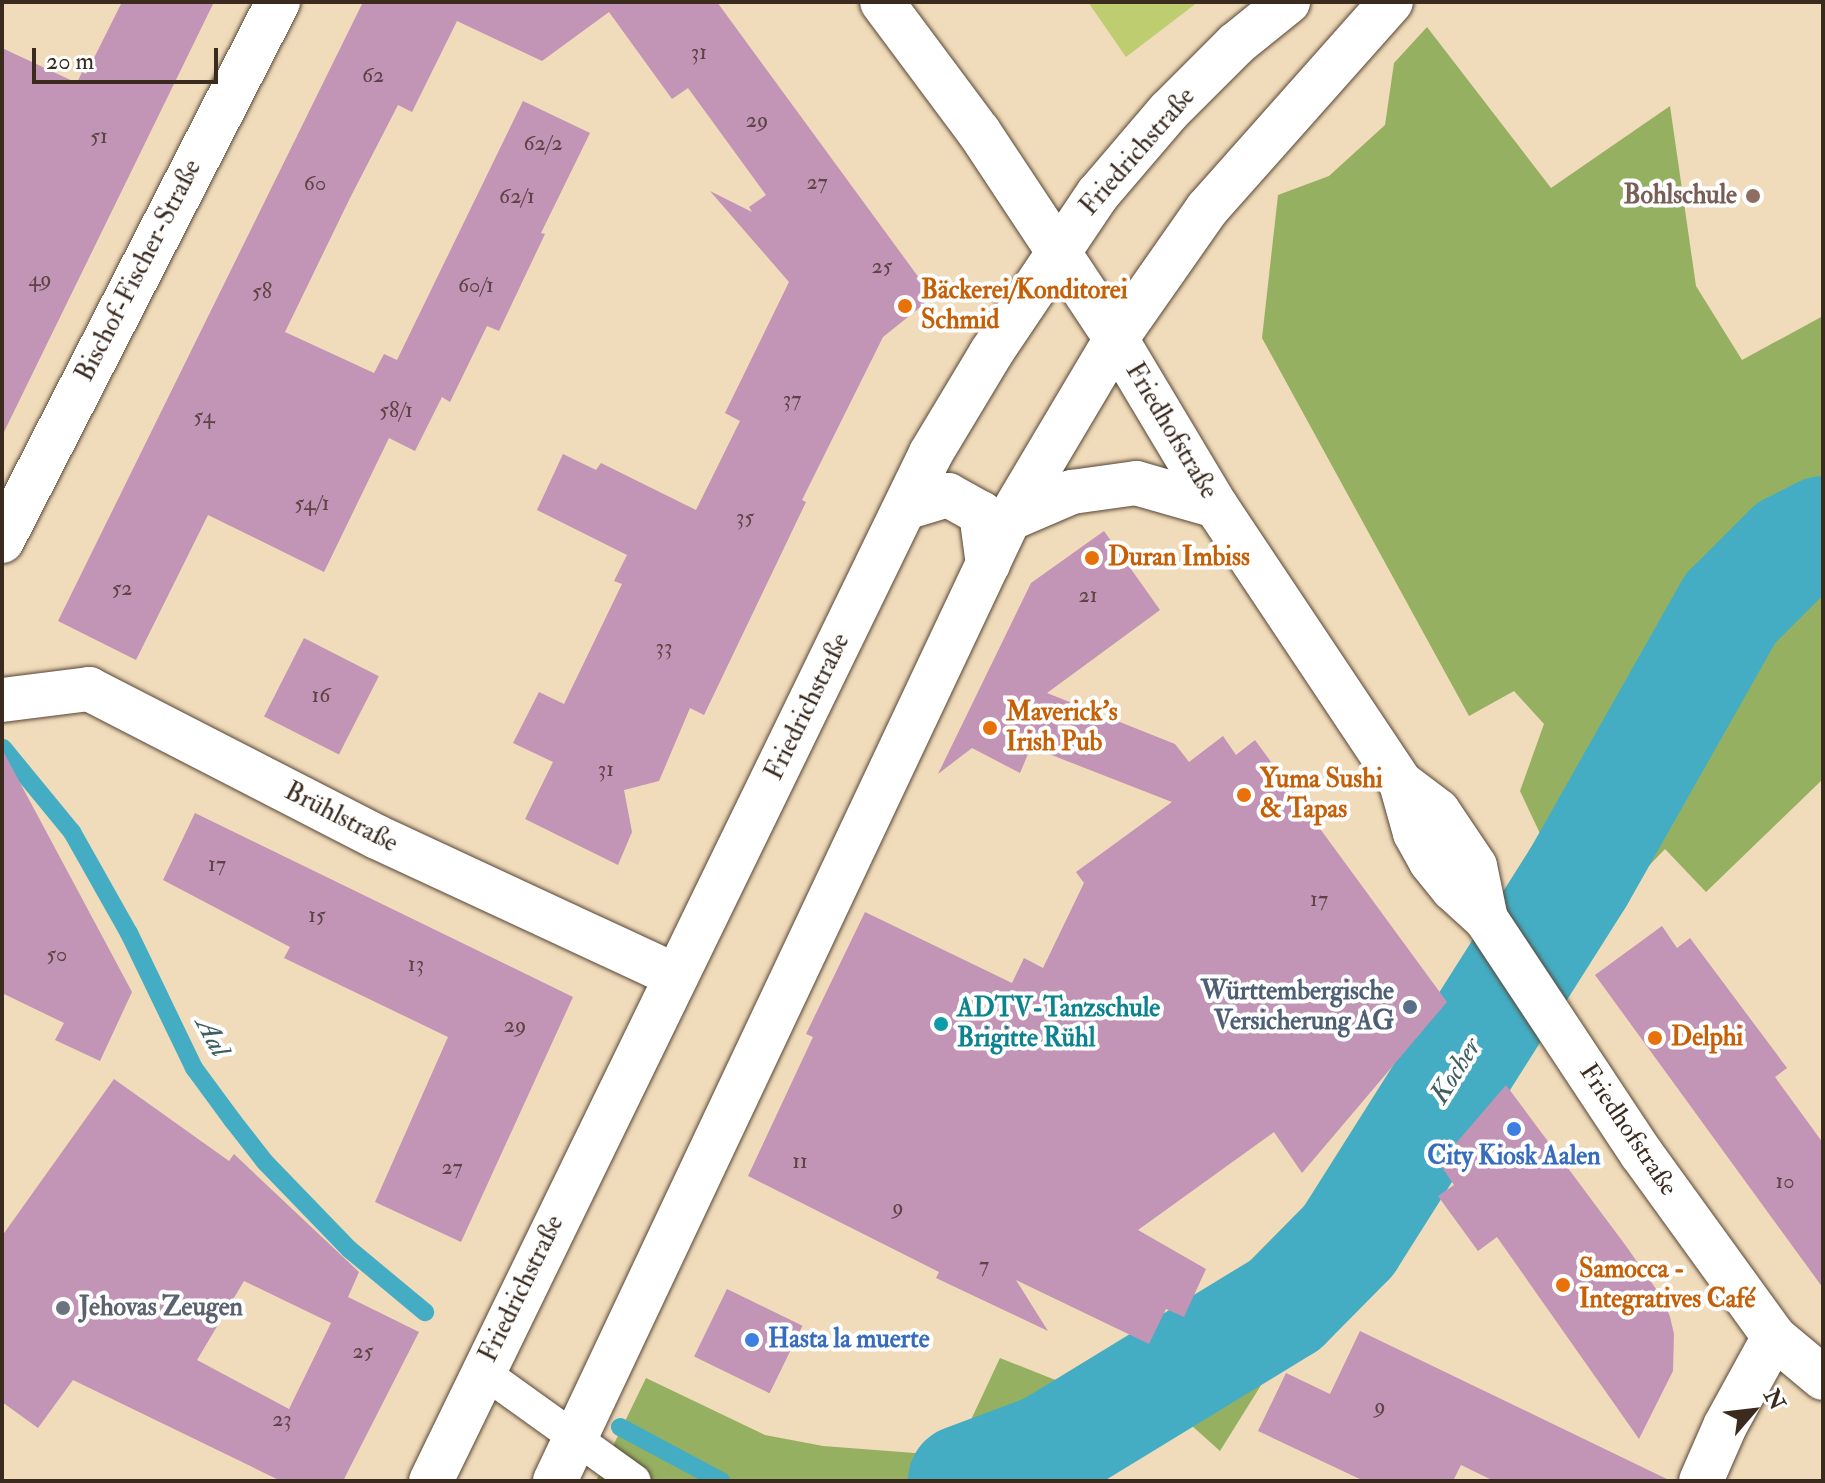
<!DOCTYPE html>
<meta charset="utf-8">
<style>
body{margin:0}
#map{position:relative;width:1825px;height:1483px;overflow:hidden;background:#f0dbba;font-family:"IM FELL Double Pica",serif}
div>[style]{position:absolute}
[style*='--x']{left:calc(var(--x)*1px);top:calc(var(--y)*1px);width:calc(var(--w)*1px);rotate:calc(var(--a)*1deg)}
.green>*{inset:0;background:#bdcd70}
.forest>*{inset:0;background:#96b062}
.stream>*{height:18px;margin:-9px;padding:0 9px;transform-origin:9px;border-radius:9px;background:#44adc3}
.river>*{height:112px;margin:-56px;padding:0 56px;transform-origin:56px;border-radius:56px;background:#44adc3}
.building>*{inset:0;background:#c294b6;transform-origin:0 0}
.roads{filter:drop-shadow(0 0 2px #564535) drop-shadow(0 0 2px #564535)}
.lane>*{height:32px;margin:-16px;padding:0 16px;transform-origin:16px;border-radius:16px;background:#fff}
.street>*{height:44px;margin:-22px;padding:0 22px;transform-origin:22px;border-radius:22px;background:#fff}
.secondary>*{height:44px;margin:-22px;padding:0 22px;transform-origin:22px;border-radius:22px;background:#fff}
.dots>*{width:22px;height:22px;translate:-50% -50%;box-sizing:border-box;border:4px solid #fff;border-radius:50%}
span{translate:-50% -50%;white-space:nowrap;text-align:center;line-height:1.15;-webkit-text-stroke:8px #fff;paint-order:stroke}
.number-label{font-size:22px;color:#5d4444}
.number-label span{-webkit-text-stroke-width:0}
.street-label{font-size:26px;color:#3b2a1e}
.education-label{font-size:26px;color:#785e54;font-weight:700}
.right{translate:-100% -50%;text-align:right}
.food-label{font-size:26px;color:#c56008;font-weight:700}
.left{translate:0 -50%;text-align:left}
.service-label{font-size:26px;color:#4e5e75;font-weight:700}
.culture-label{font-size:26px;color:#0d838f;font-weight:700}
.shop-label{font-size:26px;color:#366cbe;font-weight:700}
.worship-label{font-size:26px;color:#5b616d;font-weight:700}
.water-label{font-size:28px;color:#3f5e60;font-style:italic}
.frame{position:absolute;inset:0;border:4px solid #3b2a1e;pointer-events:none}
.north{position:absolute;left:1713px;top:1371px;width:80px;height:80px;-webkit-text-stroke:6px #fff;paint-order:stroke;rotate:62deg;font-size:22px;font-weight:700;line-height:32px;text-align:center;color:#3b2a1e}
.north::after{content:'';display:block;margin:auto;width:28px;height:36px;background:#3b2a1e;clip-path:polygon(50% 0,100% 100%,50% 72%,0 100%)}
.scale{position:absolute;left:32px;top:48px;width:186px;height:36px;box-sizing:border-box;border:4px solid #3b2a1e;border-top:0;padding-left:10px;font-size:24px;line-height:28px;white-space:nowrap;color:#3b2a1e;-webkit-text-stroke:6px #fff;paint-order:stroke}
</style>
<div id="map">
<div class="green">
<i style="clip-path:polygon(1088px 2px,1198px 2px,1126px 57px)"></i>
</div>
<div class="forest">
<i style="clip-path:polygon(1427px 27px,1551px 188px,1670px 106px,1696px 286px,1742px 360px,1823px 316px,1823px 779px,1706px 892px,1665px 849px,1616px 900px,1559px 874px,1520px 791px,1544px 724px,1514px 691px,1469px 716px,1262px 338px,1278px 195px,1329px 176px,1385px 125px,1394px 63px)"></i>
<i style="clip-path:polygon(1426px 1067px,1482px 1102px,1431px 1166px,1439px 1194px,1268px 1374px,1220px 1451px,1171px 1407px,1040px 1481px,596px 1481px,646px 1378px,765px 1435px,823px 1446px,954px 1456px,1000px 1358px,1083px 1391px,1240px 1306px,1305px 1248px)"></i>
</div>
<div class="stream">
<i style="--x:3;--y:748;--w:109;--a:50.6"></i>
<i style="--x:72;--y:832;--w:116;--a:60.6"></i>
<i style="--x:129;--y:933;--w:150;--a:64.3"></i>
<i style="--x:194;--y:1068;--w:66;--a:53.7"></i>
<i style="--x:233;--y:1121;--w:52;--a:52"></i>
<i style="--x:265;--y:1162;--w:121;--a:46"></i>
<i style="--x:349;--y:1249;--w:99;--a:39.7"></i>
<i style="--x:620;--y:1427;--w:115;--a:28.1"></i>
</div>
<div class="river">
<i style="--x:964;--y:1481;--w:91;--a:-20.6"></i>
<i style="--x:1049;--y:1449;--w:276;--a:-31.4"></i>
<i style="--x:1285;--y:1305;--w:91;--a:-45.4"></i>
<i style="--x:1349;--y:1240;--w:428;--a:-57.7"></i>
<i style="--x:1578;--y:878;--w:310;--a:-60.5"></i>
<i style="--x:1731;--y:608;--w:83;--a:-45"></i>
<i style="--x:1790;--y:549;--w:37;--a:-27"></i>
</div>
<div class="building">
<i style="clip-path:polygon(122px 2px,214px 2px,2px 436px,2px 48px,77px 83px,82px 72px,86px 74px)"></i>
<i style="clip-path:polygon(363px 2px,717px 2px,933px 297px,883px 337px,802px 500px,806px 502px,704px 715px,690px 708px,659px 781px,624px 790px,632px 832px,618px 865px,525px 819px,553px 762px,513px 743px,539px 692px,564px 704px,622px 584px,614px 581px,627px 555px,537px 510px,563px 454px,596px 470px,601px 463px,696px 510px,740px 421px,725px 413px,789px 282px,710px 191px,752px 212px,749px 207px,766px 195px,688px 88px,672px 99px,609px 12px,542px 61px,457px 21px,412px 112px,398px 105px,350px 198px,285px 332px,374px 373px,384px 354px,397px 360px,523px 101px,590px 133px,541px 233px,545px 234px,499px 331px,487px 326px,450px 402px,442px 397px,415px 451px,389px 438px,324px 572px,208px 515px,136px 660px,58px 621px)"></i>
<i style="clip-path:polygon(1104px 531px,1160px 610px,1047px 693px,1175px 744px,1189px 762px,1223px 736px,1236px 755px,1255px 740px,1447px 1002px,1302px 1173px,1274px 1132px,1138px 1230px,1206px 1269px,1184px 1317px,1166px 1309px,1149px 1344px,1016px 1280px,1048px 1331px,936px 1278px,939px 1272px,748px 1176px,813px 1037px,806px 1034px,865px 912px,1012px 983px,1024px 958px,1043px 968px,1084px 883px,1076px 872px,1172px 802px,1031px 747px,1020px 773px,972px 748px,938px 774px,1031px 583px)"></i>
<i style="left:304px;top:638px;width:84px;height:88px;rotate:27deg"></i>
<i style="clip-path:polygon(2px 749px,132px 992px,100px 1061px,55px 1040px,64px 1023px,2px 993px)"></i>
<i style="clip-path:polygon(195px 813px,573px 997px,461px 1242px,375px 1202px,448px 1037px,284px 958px,290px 947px,163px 880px)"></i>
<i style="clip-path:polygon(1662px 926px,1677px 948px,1690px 938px,1787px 1068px,1775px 1077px,1823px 1143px,1823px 1288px,1595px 975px)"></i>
<i style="clip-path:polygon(evenodd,114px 1079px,229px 1161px,234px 1154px,359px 1272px,348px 1297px,419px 1332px,343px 1481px,281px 1481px,73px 1380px,38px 1428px,2px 1402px,2px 1236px,114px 1079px,244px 1281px,331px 1323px,289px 1409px,197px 1360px,244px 1281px)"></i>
<i style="clip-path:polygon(1506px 1085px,1626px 1246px,1663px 1299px,1670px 1317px,1674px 1334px,1673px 1371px,1639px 1439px,1497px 1237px,1478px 1251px,1438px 1196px,1454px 1185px,1439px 1163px)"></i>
<i style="left:727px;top:1289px;width:84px;height:75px;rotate:26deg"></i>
<i style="clip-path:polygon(1360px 1331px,1671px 1481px,1494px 1481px,1461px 1465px,1453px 1481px,1364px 1481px,1258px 1431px,1286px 1373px,1330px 1394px)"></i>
</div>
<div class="roads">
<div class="lane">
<i style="--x:482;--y:1371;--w:188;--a:35.7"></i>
</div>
<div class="street">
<i style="--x:1116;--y:339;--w:195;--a:59.1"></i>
<i style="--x:1216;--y:506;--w:333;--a:56.3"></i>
<i style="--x:1401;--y:783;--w:52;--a:74.4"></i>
<i style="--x:1415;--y:833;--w:33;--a:61"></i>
<i style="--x:1431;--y:862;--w:35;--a:51"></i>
<i style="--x:1453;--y:889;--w:45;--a:42.3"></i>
<i style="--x:1486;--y:919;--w:281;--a:56.5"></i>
<i style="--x:1641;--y:1153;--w:227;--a:54.1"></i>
<i style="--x:1774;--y:1337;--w:64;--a:39.9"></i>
<i style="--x:1009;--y:519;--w:69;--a:-23.2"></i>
<i style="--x:1072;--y:492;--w:65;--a:-8"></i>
<i style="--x:1136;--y:483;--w:83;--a:16"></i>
<i style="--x:2;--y:541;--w:606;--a:-62.88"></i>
<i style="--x:2;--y:700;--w:88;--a:-7.2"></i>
<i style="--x:89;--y:689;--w:324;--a:27.2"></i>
<i style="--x:377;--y:837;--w:330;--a:24.9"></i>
<i style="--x:1401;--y:783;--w:46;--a:37.1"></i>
<i style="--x:1438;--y:811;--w:66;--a:56.1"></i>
<i style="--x:1475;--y:866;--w:54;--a:78.3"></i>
<i style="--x:1701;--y:1481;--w:60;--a:-66.4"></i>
<i style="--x:1725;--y:1426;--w:102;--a:-61.2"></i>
</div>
<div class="secondary">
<i style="--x:882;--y:2;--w:162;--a:53.3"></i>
<i style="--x:979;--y:132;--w:248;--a:56.5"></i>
<i style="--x:905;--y:508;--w:45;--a:-16.8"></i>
<i style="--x:948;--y:495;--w:38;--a:29"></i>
<i style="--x:981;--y:513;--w:52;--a:82.3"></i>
<i style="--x:431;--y:1481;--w:1143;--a:-64.06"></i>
<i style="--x:931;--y:453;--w:117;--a:-59"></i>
<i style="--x:991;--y:353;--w:192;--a:-56.1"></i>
<i style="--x:1098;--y:194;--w:109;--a:-49.5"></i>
<i style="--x:1169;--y:111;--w:95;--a:-45"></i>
<i style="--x:1236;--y:44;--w:67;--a:-38.9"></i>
<i style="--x:555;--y:1481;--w:1064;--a:-64.74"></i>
<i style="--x:1009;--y:519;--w:209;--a:-59.3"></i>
<i style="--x:1116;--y:339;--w:159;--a:-55"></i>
<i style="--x:1207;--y:209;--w:277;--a:-48.4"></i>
</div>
</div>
<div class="dots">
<i style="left:1753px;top:196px;background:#8d6e63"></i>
<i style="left:905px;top:306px;background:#e8710a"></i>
<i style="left:1092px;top:558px;background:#e8710a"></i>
<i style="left:990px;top:728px;background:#e8710a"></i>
<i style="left:1244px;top:795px;background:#e8710a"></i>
<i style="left:1410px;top:1007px;background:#5c6f8a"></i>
<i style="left:941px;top:1024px;background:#0f9aa8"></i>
<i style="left:1655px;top:1038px;background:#e8710a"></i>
<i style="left:1514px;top:1129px;background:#3f7fe0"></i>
<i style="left:1563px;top:1285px;background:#e8710a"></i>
<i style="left:63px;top:1308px;background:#6b7280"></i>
<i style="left:752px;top:1340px;background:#3f7fe0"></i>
</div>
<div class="number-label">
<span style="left:699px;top:53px">31</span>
<span style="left:373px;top:76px">62</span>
<span style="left:757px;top:121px">29</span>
<span style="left:99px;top:137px">51</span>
<span style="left:543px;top:144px">62/2</span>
<span style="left:817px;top:183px">27</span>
<span style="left:315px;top:184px">60</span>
<span style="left:517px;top:197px">62/1</span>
<span style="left:882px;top:267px">25</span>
<span style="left:40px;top:280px">49</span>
<span style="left:476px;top:286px">60/1</span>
<span style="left:262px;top:292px">58</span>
<span style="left:792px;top:400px">37</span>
<span style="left:396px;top:411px">58/1</span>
<span style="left:204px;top:417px">54</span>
<span style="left:312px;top:504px">54/1</span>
<span style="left:745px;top:518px">35</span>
<span style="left:122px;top:589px">52</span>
<span style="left:1088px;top:596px">21</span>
<span style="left:664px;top:648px">33</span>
<span style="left:321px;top:696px">16</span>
<span style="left:606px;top:770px">31</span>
<span style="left:217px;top:865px">17</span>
<span style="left:1319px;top:900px">17</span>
<span style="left:317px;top:916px">15</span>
<span style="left:57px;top:955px">50</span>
<span style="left:416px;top:965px">13</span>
<span style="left:515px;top:1026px">29</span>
<span style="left:800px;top:1162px">11</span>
<span style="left:452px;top:1168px">27</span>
<span style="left:1785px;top:1182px">10</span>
<span style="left:898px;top:1208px">9</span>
<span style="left:984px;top:1266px">7</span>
<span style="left:363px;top:1352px">25</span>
<span style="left:1380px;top:1407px">9</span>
<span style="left:282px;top:1420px">23</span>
</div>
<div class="street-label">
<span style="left:1138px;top:152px;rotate:-49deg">Friedrichstraße</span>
<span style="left:139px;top:271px;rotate:-63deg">Bischof-Fischer-Straße</span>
<span style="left:1171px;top:431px;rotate:59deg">Friedhofstraße</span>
<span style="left:808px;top:707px;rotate:-64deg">Friedrichstraße</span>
<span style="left:341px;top:818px;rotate:27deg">Brühlstraße</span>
<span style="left:1628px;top:1130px;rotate:56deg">Friedhofstraße</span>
<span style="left:522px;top:1289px;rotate:-64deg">Friedrichstraße</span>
</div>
<div class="education-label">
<span class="right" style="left:1737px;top:196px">Bohlschule</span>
</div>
<div class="food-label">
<span class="left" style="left:921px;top:306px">Bäckerei/Konditorei<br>Schmid</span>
<span class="left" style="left:1108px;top:558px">Duran Imbiss</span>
<span class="left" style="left:1006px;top:728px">Maverick's<br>Irish Pub</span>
<span class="left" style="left:1260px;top:795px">Yuma Sushi<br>&amp; Tapas</span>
<span class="left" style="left:1671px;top:1038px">Delphi</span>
<span class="left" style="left:1579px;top:1285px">Samocca -<br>Integratives Café</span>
</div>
<div class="service-label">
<span class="right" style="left:1394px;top:1007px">Württembergische<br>Versicherung AG</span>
</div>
<div class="culture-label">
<span class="left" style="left:957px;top:1024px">ADTV-Tanzschule<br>Brigitte Rühl</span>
</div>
<div class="shop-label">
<span style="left:1514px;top:1157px">City Kiosk Aalen</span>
<span class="left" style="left:768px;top:1340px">Hasta la muerte</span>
</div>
<div class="worship-label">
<span class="left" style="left:79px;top:1308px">Jehovas Zeugen</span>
</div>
<div class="water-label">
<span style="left:212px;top:1037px;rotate:62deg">Aal</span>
<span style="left:1456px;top:1071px;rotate:-58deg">Kocher</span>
</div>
<div class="frame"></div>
<div class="north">N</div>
<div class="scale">20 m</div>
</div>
